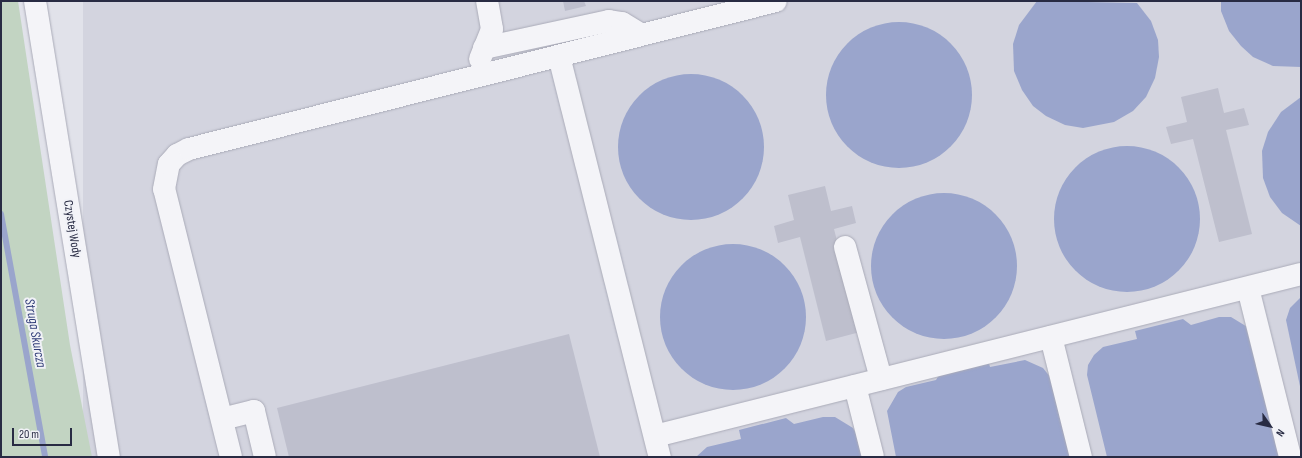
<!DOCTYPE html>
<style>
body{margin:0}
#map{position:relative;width:1302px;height:458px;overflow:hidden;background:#e1e2ea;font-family:"Sofia Sans Condensed",sans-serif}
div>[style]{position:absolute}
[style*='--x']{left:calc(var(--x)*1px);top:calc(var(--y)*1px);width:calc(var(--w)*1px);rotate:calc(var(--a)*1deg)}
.built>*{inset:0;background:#d3d4df;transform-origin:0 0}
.green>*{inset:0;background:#c2d4c2}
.water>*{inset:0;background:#9aa5cc}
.round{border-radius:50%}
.stream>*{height:6px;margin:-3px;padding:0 3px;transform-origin:3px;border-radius:3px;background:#9aa5cc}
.building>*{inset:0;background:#bebfcd}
.roads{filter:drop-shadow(0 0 1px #aaabb8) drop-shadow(0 0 1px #aaabb8)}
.minor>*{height:22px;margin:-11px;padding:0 11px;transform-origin:11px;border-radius:11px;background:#f4f4f8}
span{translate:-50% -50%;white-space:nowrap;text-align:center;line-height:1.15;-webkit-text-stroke:4px #f1f2f7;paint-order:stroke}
.street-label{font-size:13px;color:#282b43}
.water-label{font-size:14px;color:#313d78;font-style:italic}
.frame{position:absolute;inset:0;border:2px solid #282b43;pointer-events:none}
.north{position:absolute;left:1250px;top:406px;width:40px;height:40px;-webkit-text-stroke:3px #f1f2f7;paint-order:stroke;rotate:124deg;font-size:11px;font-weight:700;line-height:16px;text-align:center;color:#282b43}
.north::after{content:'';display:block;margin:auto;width:14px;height:18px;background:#282b43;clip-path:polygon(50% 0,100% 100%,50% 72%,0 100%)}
.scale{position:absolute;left:12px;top:428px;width:60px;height:18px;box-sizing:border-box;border:2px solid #282b43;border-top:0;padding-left:5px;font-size:12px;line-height:14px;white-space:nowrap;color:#282b43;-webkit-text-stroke:3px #f1f2f7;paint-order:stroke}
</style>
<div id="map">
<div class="built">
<i style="left:83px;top:1px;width:1218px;height:462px"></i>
</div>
<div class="green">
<i style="clip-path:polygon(1px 1px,18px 1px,70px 345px,92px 457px,1px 457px)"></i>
</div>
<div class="water">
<i style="clip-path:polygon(1037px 1px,1137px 3px,1151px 21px,1158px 40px,1159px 57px,1155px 78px,1146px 97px,1133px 111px,1114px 122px,1083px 128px,1065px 125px,1046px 116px,1033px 106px,1022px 90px,1014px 71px,1013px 44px,1019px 25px)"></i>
<i style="clip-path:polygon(1221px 1px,1301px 1px,1301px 67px,1273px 66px,1253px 57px,1241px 46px,1229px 31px,1221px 11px)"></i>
<i class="round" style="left:826px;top:22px;width:146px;height:146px"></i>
<i class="round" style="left:618px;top:74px;width:146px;height:146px"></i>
<i style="clip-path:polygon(1301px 97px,1301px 226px,1282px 213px,1270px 197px,1263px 178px,1262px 151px,1268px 132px,1281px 112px)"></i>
<i class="round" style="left:1054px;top:146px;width:146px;height:146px"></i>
<i class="round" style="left:871px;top:193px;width:146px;height:146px"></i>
<i class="round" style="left:660px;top:244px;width:146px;height:146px"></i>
<i style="clip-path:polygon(1301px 297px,1301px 391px,1286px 320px,1290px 308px)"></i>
<i style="clip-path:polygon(1219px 317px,1231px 317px,1249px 328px,1284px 457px,1107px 457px,1087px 375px,1088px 365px,1094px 355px,1103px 347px,1137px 339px,1135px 331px,1183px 319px,1191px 325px)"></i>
<i style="clip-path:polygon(988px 360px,990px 367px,1025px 360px,1043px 368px,1051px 378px,1071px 457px,896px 457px,887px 411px,898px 392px,906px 387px,936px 380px,942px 370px)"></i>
<i style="clip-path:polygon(823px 417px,835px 417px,853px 428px,858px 437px,863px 457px,696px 457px,707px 447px,741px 439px,739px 430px,786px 418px,794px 424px)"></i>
</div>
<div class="stream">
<i style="--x:1;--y:214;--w:247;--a:79.7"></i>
</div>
<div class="building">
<i style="clip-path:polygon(563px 1px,584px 1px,586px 6px,565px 11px)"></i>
<i style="clip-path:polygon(1218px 88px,1224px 113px,1244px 108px,1249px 125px,1226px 130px,1252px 234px,1219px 242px,1193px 139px,1171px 144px,1166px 127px,1187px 122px,1181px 97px)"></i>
<i style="clip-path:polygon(825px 186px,831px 211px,852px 206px,856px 223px,834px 229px,860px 332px,826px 341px,800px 237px,778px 243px,774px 226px,794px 220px,788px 195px)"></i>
<i style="clip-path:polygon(569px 334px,600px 457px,289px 457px,277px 408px)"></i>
</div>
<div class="roads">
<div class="minor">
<i style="--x:35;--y:1;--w:462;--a:80.8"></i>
<i style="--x:484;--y:48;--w:128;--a:-12.2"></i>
<i style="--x:609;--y:21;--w:13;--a:9"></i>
<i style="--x:622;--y:23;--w:21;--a:31"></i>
<i style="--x:559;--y:56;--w:414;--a:75.9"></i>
<i style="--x:480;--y:59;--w:32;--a:-68"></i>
<i style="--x:492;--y:29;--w:28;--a:-100"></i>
<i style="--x:845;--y:247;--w:137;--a:74.7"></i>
<i style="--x:1248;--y:288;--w:174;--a:76"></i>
<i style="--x:1051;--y:337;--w:124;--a:76"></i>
<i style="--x:855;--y:386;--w:73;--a:75.8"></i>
<i style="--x:222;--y:419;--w:33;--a:-14"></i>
<i style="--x:254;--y:411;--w:47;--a:76.6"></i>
<i style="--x:655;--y:436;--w:666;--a:-14.08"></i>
<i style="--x:231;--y:457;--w:276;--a:-104"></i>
<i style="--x:164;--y:189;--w:25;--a:-79"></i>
<i style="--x:169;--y:164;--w:12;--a:-48"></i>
<i style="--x:177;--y:155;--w:13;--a:-27"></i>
<i style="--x:189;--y:149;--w:605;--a:-14.15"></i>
</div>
</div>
<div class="street-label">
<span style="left:72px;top:229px;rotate:81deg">Czystej Wody</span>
</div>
<div class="water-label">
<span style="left:35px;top:333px;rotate:80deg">Struga Skurcza</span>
</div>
<div class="frame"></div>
<div class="north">N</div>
<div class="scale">20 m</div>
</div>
